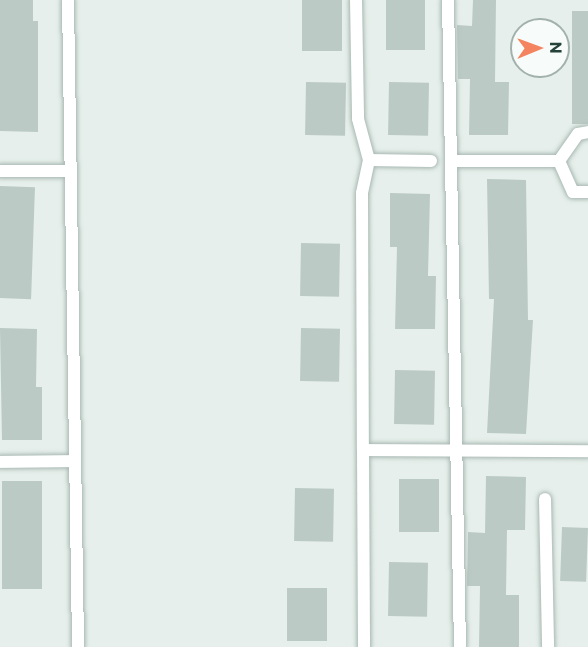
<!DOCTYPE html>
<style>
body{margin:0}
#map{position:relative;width:588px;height:647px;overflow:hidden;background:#e6efeb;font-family:Commissioner,sans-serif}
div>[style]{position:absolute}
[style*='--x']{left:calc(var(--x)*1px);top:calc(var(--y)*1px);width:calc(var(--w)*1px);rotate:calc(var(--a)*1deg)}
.building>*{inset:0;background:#bbcac4;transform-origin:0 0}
.roads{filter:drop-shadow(0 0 2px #a8b8b2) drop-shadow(0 0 2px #a8b8b2)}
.lane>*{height:12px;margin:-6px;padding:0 6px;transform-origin:6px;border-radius:6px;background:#fff}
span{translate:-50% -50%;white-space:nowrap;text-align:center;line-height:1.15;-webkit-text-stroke:5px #f7fbf9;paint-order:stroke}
.north{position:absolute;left:510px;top:18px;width:60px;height:60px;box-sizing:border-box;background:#f7fbf9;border:2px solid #a3b1ad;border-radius:50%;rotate:89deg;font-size:16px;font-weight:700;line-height:24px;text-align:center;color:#24423a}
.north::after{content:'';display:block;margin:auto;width:21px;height:27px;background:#f4845f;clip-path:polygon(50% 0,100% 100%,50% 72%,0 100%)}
</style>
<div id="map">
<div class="building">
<i style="clip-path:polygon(0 0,33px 0,33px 21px,38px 21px,38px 132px,0 131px)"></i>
<i style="left:302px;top:0;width:40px;height:51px"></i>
<i style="left:386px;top:0;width:39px;height:50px"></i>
<i style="clip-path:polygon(473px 0,496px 0,495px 82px,509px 82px,508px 135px,469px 135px,470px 79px,458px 79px,457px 25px,472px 26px)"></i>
<i style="left:572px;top:11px;width:16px;height:113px"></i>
<i style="left:306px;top:82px;width:40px;height:53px;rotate:1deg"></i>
<i style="left:389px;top:82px;width:40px;height:53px;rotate:1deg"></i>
<i style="clip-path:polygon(487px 179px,526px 180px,528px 320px,533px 320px,526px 434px,487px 433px,494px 299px,489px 299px)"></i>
<i style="left:0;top:186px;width:35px;height:112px;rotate:2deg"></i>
<i style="clip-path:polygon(390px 193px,430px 194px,428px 276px,436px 276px,435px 329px,395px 329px,397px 247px,390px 247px)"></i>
<i style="left:301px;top:243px;width:39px;height:53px;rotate:1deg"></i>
<i style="clip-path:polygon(0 328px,37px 329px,36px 387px,42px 387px,42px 440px,2px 440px)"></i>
<i style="left:301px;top:328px;width:39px;height:53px;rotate:1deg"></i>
<i style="left:395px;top:370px;width:40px;height:54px;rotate:1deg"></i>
<i style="clip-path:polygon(486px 476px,526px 477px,525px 530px,507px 530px,506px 595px,519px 595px,519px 647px,479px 647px,480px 586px,467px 586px,468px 532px,485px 533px)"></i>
<i style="left:399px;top:479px;width:40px;height:53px"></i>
<i style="left:2px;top:481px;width:40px;height:108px"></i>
<i style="left:295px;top:488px;width:39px;height:53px;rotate:1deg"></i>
<i style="left:562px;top:527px;width:26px;height:54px;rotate:2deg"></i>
<i style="left:389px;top:562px;width:39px;height:54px;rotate:1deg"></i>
<i style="left:287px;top:588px;width:40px;height:53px"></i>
</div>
<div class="roads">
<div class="lane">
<i style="--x:68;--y:0;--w:647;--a:89.11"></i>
<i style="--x:356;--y:0;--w:119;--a:89"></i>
<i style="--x:358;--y:119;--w:42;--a:75"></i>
<i style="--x:369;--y:160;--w:34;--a:102"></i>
<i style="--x:362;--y:193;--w:257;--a:89.8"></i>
<i style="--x:363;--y:450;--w:225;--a:0.3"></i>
<i style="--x:448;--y:0;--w:647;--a:88.94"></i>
<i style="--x:369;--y:160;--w:62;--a:0.9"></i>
<i style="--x:451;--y:161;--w:108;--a:0"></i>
<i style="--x:559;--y:161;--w:34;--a:66"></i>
<i style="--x:573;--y:192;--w:15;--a:0"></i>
<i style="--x:559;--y:161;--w:33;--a:-55"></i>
<i style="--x:578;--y:134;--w:10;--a:-11"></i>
<i style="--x:0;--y:171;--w:71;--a:0"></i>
<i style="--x:363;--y:450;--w:197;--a:89.7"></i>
<i style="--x:0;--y:462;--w:74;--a:-0.8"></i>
<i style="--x:545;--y:499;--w:148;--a:88.8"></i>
</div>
</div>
<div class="north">N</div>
</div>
